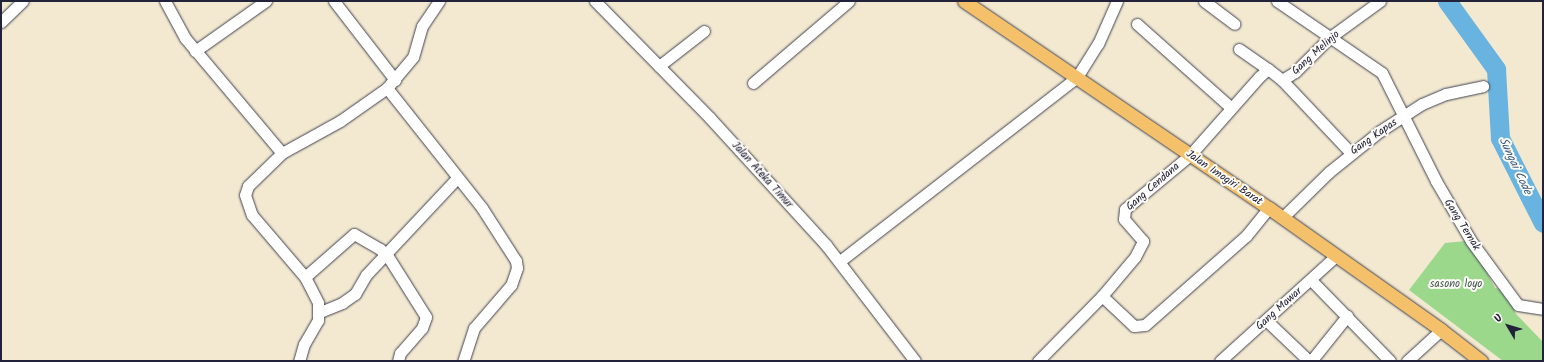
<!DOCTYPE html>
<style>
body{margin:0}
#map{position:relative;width:1544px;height:362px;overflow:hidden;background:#f2e9d0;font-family:Kalam,sans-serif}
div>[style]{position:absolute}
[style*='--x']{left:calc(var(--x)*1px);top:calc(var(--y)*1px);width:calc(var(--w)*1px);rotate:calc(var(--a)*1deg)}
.green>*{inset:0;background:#9bd88c}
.river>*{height:19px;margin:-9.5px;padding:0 9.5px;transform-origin:9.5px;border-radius:9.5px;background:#68b3e0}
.roads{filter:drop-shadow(0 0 1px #414051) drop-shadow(0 0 1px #414051)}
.minor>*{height:11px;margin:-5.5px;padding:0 5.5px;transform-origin:5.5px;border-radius:5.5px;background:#fff}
.major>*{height:13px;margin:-6.5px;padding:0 6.5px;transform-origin:6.5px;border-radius:6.5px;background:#f4c16a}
span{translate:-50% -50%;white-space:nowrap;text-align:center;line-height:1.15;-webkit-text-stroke:4px #fdfcf7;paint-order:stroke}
.street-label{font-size:11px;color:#22223b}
.park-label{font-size:11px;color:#465953}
.water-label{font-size:12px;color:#3e5c7d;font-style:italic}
.frame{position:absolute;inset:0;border:2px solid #22223b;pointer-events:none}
.north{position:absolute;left:1488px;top:306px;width:40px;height:40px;-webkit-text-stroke:3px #fdfcf7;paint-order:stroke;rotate:308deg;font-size:11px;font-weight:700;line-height:16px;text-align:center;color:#22223b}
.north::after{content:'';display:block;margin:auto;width:14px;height:18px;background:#22223b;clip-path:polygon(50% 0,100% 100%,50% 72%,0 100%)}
</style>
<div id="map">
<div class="green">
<i style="clip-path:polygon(1466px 241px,1474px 248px,1495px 288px,1507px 290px,1516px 314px,1543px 342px,1543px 361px,1503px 361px,1409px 290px,1445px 243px)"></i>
</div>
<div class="river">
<i style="--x:1447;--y:1;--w:84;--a:54.2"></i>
<i style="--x:1496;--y:69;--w:69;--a:86.7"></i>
<i style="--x:1500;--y:138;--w:95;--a:63.2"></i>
</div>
<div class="roads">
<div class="minor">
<i style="--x:165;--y:1;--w:42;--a:61.6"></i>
<i style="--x:185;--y:38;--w:150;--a:49.9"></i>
<i style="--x:282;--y:153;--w:66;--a:-28.9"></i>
<i style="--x:340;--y:121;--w:57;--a:-35.1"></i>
<i style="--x:334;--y:1;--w:100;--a:52.3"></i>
<i style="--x:439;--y:1;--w:30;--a:124"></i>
<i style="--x:422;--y:26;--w:32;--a:106"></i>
<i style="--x:413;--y:57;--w:40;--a:130"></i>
<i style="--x:387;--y:88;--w:153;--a:51.6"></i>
<i style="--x:482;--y:208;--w:63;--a:57.3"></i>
<i style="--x:516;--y:261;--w:7;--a:82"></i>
<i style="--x:517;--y:268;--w:18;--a:109"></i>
<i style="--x:511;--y:285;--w:57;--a:130.7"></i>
<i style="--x:474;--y:328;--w:35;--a:108"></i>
<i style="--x:595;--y:1;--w:164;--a:45.5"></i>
<i style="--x:710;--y:118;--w:172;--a:47.6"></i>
<i style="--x:826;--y:245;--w:146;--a:52.5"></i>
<i style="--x:1204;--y:1;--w:38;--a:37"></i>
<i style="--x:1277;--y:1;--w:127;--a:34.4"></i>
<i style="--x:1382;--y:73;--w:121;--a:63.4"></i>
<i style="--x:1436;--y:181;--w:69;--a:59.7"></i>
<i style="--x:1471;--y:241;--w:79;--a:53.7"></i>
<i style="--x:1518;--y:305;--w:25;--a:9"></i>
<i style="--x:1;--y:22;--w:30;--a:-44"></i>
<i style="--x:1137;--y:24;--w:125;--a:41.7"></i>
<i style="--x:1239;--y:49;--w:35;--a:35"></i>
<i style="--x:195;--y:51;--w:87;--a:-35.2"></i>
<i style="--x:659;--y:66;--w:57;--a:-37.9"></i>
<i style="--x:1282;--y:80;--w:100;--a:46.6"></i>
<i style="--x:753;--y:83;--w:126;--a:-40.5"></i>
<i style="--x:282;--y:153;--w:47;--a:135.9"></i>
<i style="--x:248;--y:186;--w:9;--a:108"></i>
<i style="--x:245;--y:195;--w:21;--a:71"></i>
<i style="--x:252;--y:215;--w:82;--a:49.5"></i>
<i style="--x:305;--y:277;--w:29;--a:63"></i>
<i style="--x:318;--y:303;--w:17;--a:90"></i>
<i style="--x:318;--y:320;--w:28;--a:120"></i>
<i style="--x:304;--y:344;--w:18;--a:106"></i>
<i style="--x:1282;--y:218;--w:66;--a:-44.4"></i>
<i style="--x:1329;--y:172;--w:65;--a:-38.8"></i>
<i style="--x:1380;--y:131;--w:50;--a:-32.7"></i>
<i style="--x:1422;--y:104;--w:26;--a:-23"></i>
<i style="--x:1446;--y:94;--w:38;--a:-12"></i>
<i style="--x:840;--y:261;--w:300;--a:-37.8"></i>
<i style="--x:1077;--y:77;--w:39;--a:-58"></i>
<i style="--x:1098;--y:44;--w:47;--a:-66.2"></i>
<i style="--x:305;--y:277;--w:65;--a:-41.3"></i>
<i style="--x:354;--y:234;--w:30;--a:30"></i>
<i style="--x:380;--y:249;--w:9;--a:41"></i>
<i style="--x:387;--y:255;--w:73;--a:57.8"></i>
<i style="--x:426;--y:317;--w:12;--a:110"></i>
<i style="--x:422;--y:328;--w:33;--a:131"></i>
<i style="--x:400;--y:353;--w:8;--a:104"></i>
<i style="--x:1311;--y:280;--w:113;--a:45.7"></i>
<i style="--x:1102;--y:296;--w:51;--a:-49.8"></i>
<i style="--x:1135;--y:257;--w:18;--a:-63"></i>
<i style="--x:1143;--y:241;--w:29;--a:-131"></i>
<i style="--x:1124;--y:219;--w:10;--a:-84"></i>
<i style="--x:1125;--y:209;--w:85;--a:-39.7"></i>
<i style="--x:1190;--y:155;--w:104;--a:-48.5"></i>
<i style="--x:1259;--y:77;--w:12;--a:-42"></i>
<i style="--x:1268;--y:69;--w:18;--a:38"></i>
<i style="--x:1282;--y:80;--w:15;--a:-32"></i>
<i style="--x:1295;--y:72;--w:48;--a:-45"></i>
<i style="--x:1329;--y:38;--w:63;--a:-36"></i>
<i style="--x:320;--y:312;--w:24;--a:-22"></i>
<i style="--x:342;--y:303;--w:16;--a:-35"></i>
<i style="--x:355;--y:294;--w:22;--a:-60"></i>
<i style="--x:366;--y:275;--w:133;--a:-46.8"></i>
<i style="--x:1266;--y:320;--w:59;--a:43.6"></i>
<i style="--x:1038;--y:361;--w:91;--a:-45.4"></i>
<i style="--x:1102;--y:296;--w:44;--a:43.2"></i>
<i style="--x:1134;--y:326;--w:11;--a:-5"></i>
<i style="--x:1145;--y:325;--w:135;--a:-41.4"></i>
<i style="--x:1246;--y:236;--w:36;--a:-51"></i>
<i style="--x:1220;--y:361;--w:156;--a:-42.2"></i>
<i style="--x:1311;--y:361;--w:58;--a:-51.3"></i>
<i style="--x:1407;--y:361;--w:46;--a:-42.4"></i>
</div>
<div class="major">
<i style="--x:964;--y:1;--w:369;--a:34.2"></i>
<i style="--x:1269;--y:208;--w:211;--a:35.3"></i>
<i style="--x:1441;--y:330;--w:51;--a:37.8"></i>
</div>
</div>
<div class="street-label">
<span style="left:1316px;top:53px;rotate:-42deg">Gang Melinjo</span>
<span style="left:1374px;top:137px;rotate:-35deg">Gang Kapas</span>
<span style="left:762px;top:175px;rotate:48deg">Jalan Ateka Timur</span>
<span style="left:1224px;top:178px;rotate:34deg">Jalan Imogiri Barat</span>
<span style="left:1153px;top:187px;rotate:-41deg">Gang Cendana</span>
<span style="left:1462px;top:225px;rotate:58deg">Gang Ternak</span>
<span style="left:1279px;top:309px;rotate:-42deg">Gang Mawar</span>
</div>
<div class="park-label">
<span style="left:1456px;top:284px">sasono loyo</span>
</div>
<div class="water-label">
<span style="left:1515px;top:166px;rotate:65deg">Sungai Code</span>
</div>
<div class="frame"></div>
<div class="north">U</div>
</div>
